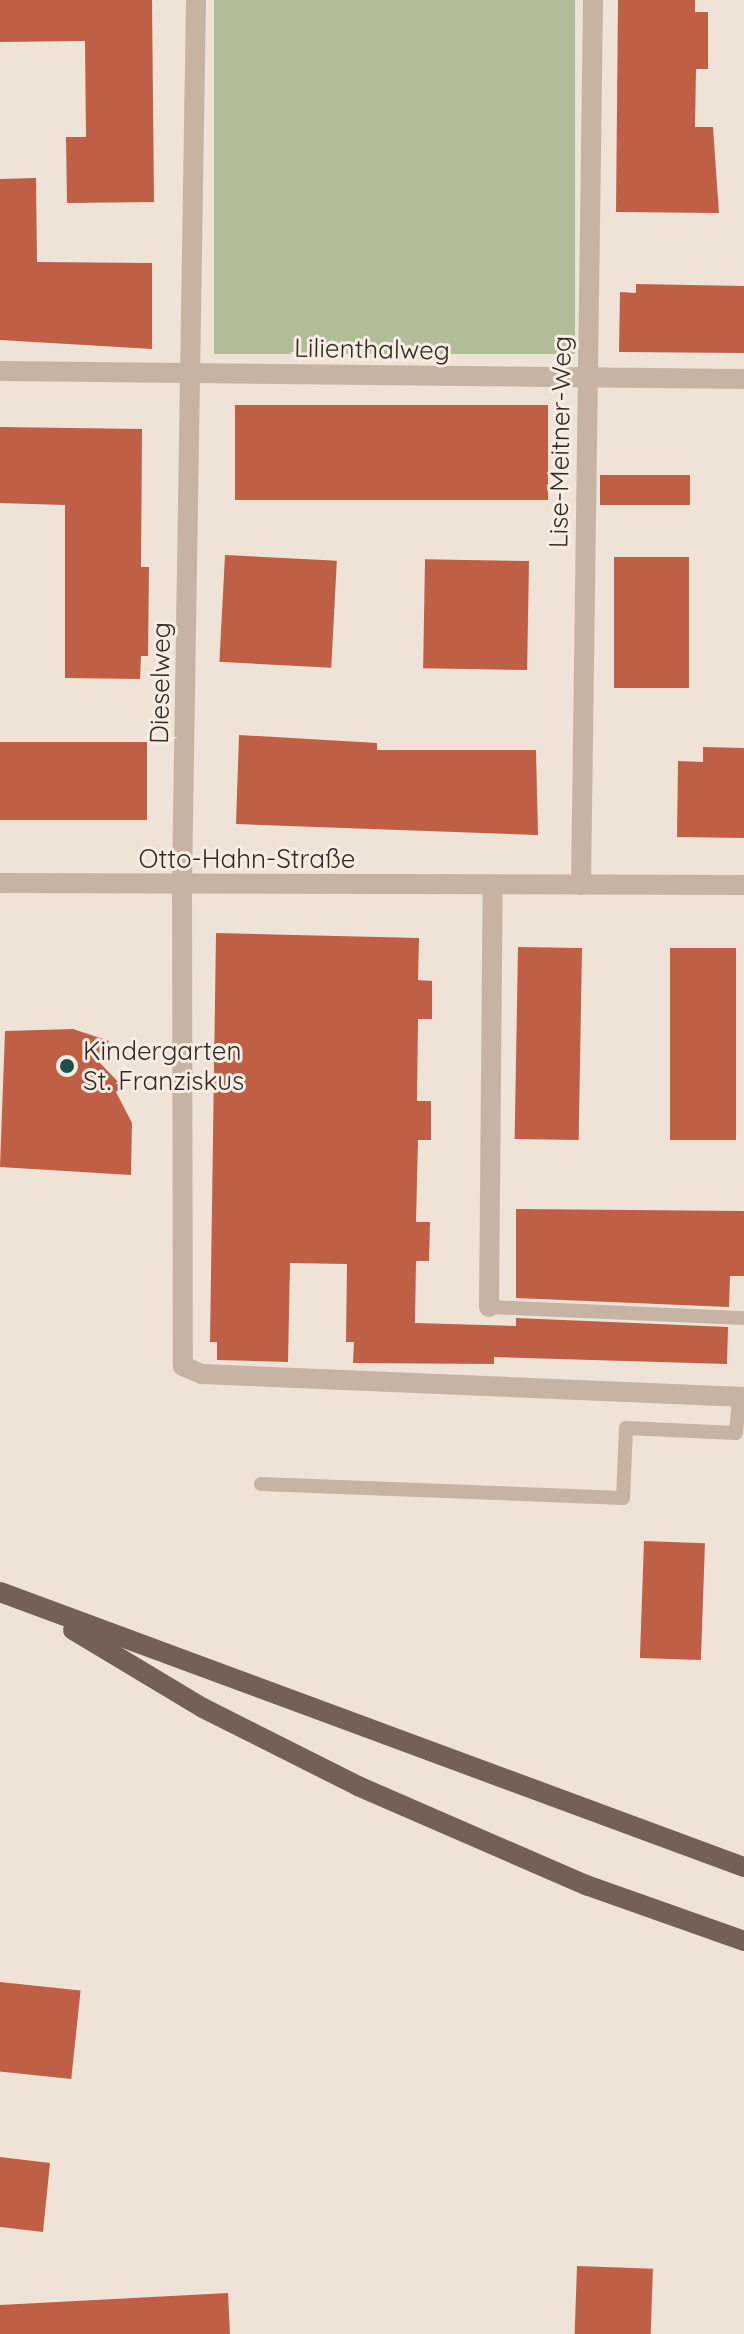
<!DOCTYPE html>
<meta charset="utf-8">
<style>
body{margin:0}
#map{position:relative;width:744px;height:2334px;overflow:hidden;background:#efe3d7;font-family:Quicksand,sans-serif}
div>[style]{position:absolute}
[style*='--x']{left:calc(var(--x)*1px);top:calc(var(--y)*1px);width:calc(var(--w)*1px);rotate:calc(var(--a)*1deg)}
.green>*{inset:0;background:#b1bd98;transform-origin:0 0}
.building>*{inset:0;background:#bf5f45;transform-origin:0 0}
.service>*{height:14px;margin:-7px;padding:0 7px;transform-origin:7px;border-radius:7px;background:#c6b3a4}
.minor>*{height:20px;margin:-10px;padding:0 10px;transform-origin:10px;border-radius:10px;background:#c6b3a4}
.primary>*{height:20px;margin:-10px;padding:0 10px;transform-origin:10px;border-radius:10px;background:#736057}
.dots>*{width:22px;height:22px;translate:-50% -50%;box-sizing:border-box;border:4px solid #f7ede3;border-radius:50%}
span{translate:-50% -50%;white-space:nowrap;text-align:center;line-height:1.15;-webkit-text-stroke:6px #f7ede3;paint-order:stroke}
.street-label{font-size:26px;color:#322925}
.poi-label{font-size:26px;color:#322925}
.left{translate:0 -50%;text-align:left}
</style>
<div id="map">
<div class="green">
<i style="left:214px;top:0;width:361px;height:354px"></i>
</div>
<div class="building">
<i style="clip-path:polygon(0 0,152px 0,154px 202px,67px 203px,66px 137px,86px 137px,85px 41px,0 42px)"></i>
<i style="clip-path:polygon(618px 0,695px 0,695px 12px,708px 12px,708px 69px,696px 69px,695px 127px,713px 127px,719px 213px,616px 212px)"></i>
<i style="clip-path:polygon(36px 178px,37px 262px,152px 263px,152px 349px,0 340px,0 179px)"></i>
<i style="clip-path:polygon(636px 284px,744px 286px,744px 353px,619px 352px,620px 292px,636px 293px)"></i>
<i style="left:235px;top:405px;width:313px;height:95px"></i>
<i style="clip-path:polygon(0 427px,142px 429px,141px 567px,149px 567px,148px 656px,141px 656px,140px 679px,65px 678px,65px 505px,0 503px)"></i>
<i style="left:690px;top:475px;width:30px;height:90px;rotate:90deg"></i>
<i style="left:225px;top:555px;width:112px;height:107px;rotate:3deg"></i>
<i style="left:689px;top:557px;width:131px;height:75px;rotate:90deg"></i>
<i style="left:529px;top:561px;width:109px;height:104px;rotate:91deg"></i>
<i style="clip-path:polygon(239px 735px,377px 743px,377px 750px,536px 750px,538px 835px,236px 824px)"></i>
<i style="left:0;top:742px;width:147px;height:78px"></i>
<i style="clip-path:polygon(703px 747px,744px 748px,744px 838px,677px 837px,678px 761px,703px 762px)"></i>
<i style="clip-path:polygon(216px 933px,419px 938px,418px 980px,432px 981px,432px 1019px,418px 1019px,417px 1101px,431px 1101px,431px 1140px,418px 1140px,416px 1222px,430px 1222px,429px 1261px,416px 1261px,415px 1323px,516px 1326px,516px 1318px,728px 1327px,727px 1364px,494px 1357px,494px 1364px,353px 1363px,354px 1342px,346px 1342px,347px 1264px,290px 1263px,288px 1362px,217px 1360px,217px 1342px,210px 1342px)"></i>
<i style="left:518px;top:947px;width:64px;height:192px;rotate:1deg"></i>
<i style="left:670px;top:948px;width:66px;height:192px"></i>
<i style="clip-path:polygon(73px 1029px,109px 1041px,100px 1063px,122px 1086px,116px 1092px,132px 1123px,131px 1175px,0 1167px,5px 1031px)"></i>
<i style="clip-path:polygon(516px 1209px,744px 1211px,744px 1276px,730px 1276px,729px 1307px,516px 1298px)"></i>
<i style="left:644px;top:1541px;width:61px;height:117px;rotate:2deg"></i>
<i style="left:0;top:1982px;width:81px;height:89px;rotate:6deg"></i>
<i style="clip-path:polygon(0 2157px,50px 2163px,43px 2232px,0 2227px)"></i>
<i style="left:577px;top:2266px;width:76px;height:68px;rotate:2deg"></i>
<i style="clip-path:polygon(228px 2293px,230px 2334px,0 2334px,0 2305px)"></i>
</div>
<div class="service">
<i style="--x:489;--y:1307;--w:255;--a:2.5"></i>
<i style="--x:261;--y:1484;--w:362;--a:2.2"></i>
<i style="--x:623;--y:1498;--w:70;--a:-87.5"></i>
<i style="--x:626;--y:1428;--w:110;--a:2.6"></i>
<i style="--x:736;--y:1433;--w:36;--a:-85"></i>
</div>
<div class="minor">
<i style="--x:196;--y:0;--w:886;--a:90.91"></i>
<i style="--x:182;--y:886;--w:480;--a:89.9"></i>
<i style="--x:183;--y:1366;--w:21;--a:23"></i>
<i style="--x:202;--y:1374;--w:542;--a:2.43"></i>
<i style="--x:0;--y:371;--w:744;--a:0.62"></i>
<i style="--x:0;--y:883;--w:744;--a:0.15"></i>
<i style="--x:581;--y:885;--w:885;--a:-89.22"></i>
<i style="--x:489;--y:1307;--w:422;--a:-89.5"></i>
</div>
<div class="primary">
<i style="--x:0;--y:1592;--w:793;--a:20.29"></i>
<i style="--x:73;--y:1630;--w:152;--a:31"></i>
<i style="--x:203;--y:1708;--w:174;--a:26.7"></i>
<i style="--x:358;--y:1786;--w:249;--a:23.5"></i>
<i style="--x:586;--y:1885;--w:168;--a:19.5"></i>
</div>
<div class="dots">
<i style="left:67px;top:1066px;background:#1e4f50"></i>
</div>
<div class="street-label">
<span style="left:372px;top:349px;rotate:1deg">Lilienthalweg</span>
<span style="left:560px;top:442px;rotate:-89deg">Lise-Meitner-Weg</span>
<span style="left:160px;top:683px;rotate:-89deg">Dieselweg</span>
<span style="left:247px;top:859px">Otto-Hahn-Straße</span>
</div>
<div class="poi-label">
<span class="left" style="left:83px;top:1066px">Kindergarten<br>St. Franziskus</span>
</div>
</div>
